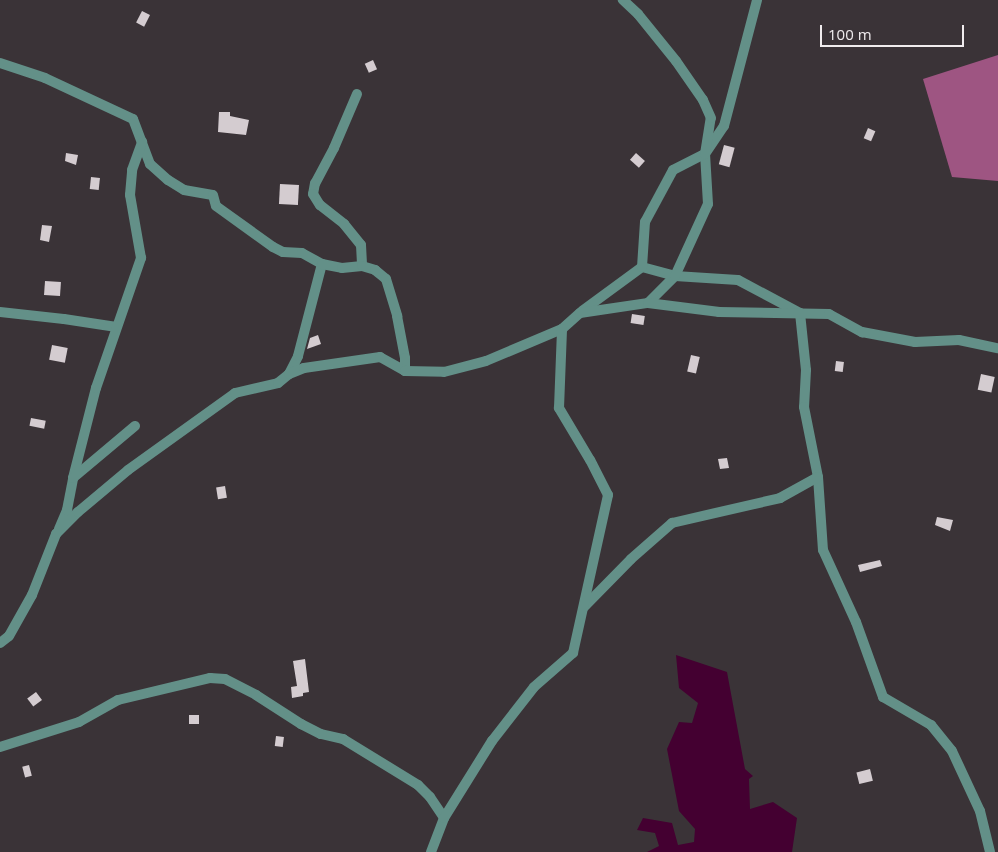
<!DOCTYPE html>
<style>
body{margin:0}
#map{position:relative;width:998px;height:852px;overflow:hidden;background:#3a3337;font-family:"Open Sans",sans-serif}
div>[style]{position:absolute}
[style*='--x']{left:calc(var(--x)*1px);top:calc(var(--y)*1px);width:calc(var(--w)*1px);rotate:calc(var(--a)*1deg)}
.forest>*{inset:0;background:#9e5582}
.water>*{inset:0;background:#440031}
.building>*{inset:0;background:#d4ccd0;transform-origin:0 0}
.minor>*{height:10px;margin:-5px;padding:0 5px;transform-origin:5px;border-radius:5px;background:#639088}
span{translate:-50% -50%;white-space:nowrap;text-align:center;line-height:1.15;-webkit-text-stroke:5px #3a3337;paint-order:stroke}
.scale{position:absolute;left:820px;top:25px;width:144px;height:22px;box-sizing:border-box;border:2px solid #f0ecee;border-top:0;padding-left:6px;font-size:15px;line-height:18px;white-space:nowrap;color:#f0ecee;-webkit-text-stroke:4px #3a3337;paint-order:stroke}
</style>
<div id="map">
<div class="forest">
<i style="clip-path:polygon(998px 55px,998px 181px,952px 177px,923px 79px)"></i>
</div>
<div class="water">
<i style="clip-path:polygon(676px 655px,727px 672px,745px 769px,753px 776px,749px 779px,750px 809px,773px 802px,797px 818px,792px 852px,647px 852px,659px 846px,655px 833px,637px 830px,643px 818px,672px 823px,678px 845px,694px 842px,695px 829px,679px 811px,667px 749px,679px 722px,692px 723px,698px 703px,679px 688px)"></i>
</div>
<div class="building">
<i style="left:142px;top:11px;width:9px;height:13px;rotate:27deg"></i>
<i style="left:373px;top:60px;width:10px;height:9px;rotate:66deg"></i>
<i style="clip-path:polygon(219px 112px,230px 112px,230px 116px,249px 120px,246px 135px,218px 132px)"></i>
<i style="left:868px;top:128px;width:8px;height:11px;rotate:23deg"></i>
<i style="left:724px;top:145px;width:11px;height:20px;rotate:15deg"></i>
<i style="clip-path:polygon(66px 153px,78px 155px,76px 165px,65px 161px)"></i>
<i style="left:636px;top:153px;width:12px;height:9px;rotate:42deg"></i>
<i style="left:91px;top:177px;width:9px;height:12px;rotate:6deg"></i>
<i style="left:280px;top:184px;width:19px;height:20px;rotate:3deg"></i>
<i style="clip-path:polygon(42px 225px,52px 226px,49px 242px,40px 240px)"></i>
<i style="left:45px;top:281px;width:16px;height:14px;rotate:4deg"></i>
<i style="left:632px;top:314px;width:13px;height:9px;rotate:9deg"></i>
<i style="clip-path:polygon(318px 335px,321px 344px,307px 349px,310px 338px)"></i>
<i style="left:52px;top:345px;width:16px;height:15px;rotate:11deg"></i>
<i style="left:691px;top:355px;width:9px;height:17px;rotate:13deg"></i>
<i style="left:836px;top:361px;width:8px;height:10px;rotate:7deg"></i>
<i style="left:981px;top:374px;width:14px;height:16px;rotate:12deg"></i>
<i style="left:31px;top:418px;width:15px;height:8px;rotate:11deg"></i>
<i style="clip-path:polygon(727px 458px,729px 468px,720px 469px,718px 459px)"></i>
<i style="left:225px;top:486px;width:12px;height:9px;rotate:81deg"></i>
<i style="clip-path:polygon(937px 517px,953px 520px,950px 531px,935px 525px)"></i>
<i style="clip-path:polygon(880px 560px,882px 566px,860px 572px,858px 565px)"></i>
<i style="clip-path:polygon(305px 659px,309px 692px,303px 693px,303px 696px,292px 698px,291px 687px,297px 686px,293px 661px)"></i>
<i style="left:36px;top:692px;width:10px;height:11px;rotate:53deg"></i>
<i style="left:189px;top:715px;width:10px;height:9px"></i>
<i style="left:276px;top:736px;width:8px;height:10px;rotate:7deg"></i>
<i style="left:29px;top:765px;width:11px;height:7px;rotate:75deg"></i>
<i style="left:870px;top:769px;width:12px;height:14px;rotate:76deg"></i>
</div>
<div class="minor">
<i style="--x:0;--y:63;--w:47;--a:18.4"></i>
<i style="--x:45;--y:78;--w:97;--a:25"></i>
<i style="--x:133;--y:119;--w:48;--a:69.3"></i>
<i style="--x:150;--y:164;--w:24;--a:42"></i>
<i style="--x:168;--y:180;--w:19;--a:32"></i>
<i style="--x:184;--y:190;--w:29;--a:10"></i>
<i style="--x:213;--y:195;--w:11;--a:75"></i>
<i style="--x:216;--y:206;--w:70;--a:35.7"></i>
<i style="--x:273;--y:247;--w:11;--a:27"></i>
<i style="--x:283;--y:252;--w:19;--a:3"></i>
<i style="--x:302;--y:253;--w:23;--a:29"></i>
<i style="--x:357;--y:94;--w:59;--a:113.1"></i>
<i style="--x:334;--y:148;--w:40;--a:118"></i>
<i style="--x:315;--y:183;--w:11;--a:100"></i>
<i style="--x:313;--y:194;--w:13;--a:58"></i>
<i style="--x:320;--y:205;--w:31;--a:38"></i>
<i style="--x:344;--y:224;--w:27;--a:51"></i>
<i style="--x:361;--y:245;--w:21;--a:87"></i>
<i style="--x:642;--y:267;--w:34;--a:15"></i>
<i style="--x:675;--y:276;--w:63;--a:3.6"></i>
<i style="--x:738;--y:280;--w:70;--a:28"></i>
<i style="--x:800;--y:313;--w:57;--a:84"></i>
<i style="--x:806;--y:370;--w:37;--a:93"></i>
<i style="--x:804;--y:407;--w:71;--a:78.7"></i>
<i style="--x:818;--y:477;--w:73;--a:86.1"></i>
<i style="--x:823;--y:550;--w:79;--a:65.4"></i>
<i style="--x:856;--y:622;--w:80;--a:70.2"></i>
<i style="--x:883;--y:697;--w:56;--a:30.3"></i>
<i style="--x:931;--y:725;--w:33;--a:51"></i>
<i style="--x:952;--y:751;--w:66;--a:65"></i>
<i style="--x:980;--y:811;--w:42;--a:76.3"></i>
<i style="--x:648;--y:303;--w:38;--a:-45"></i>
<i style="--x:675;--y:276;--w:79;--a:-65.4"></i>
<i style="--x:708;--y:204;--w:50;--a:-93.4"></i>
<i style="--x:705;--y:154;--w:34;--a:-56"></i>
<i style="--x:724;--y:126;--w:130;--a:-75.3"></i>
<i style="--x:582;--y:311;--w:74;--a:-36.3"></i>
<i style="--x:642;--y:267;--w:45;--a:-86.2"></i>
<i style="--x:645;--y:222;--w:59;--a:-61.7"></i>
<i style="--x:673;--y:170;--w:36;--a:-27"></i>
<i style="--x:705;--y:154;--w:36;--a:-81"></i>
<i style="--x:711;--y:118;--w:20;--a:-114"></i>
<i style="--x:703;--y:100;--w:47;--a:-124.7"></i>
<i style="--x:676;--y:61;--w:60;--a:-129"></i>
<i style="--x:638;--y:14;--w:21;--a:-137"></i>
<i style="--x:0;--y:312;--w:64;--a:6.2"></i>
<i style="--x:64;--y:319;--w:53;--a:8.7"></i>
<i style="--x:289;--y:374;--w:20;--a:-63"></i>
<i style="--x:298;--y:356;--w:95;--a:-75.4"></i>
<i style="--x:322;--y:264;--w:20;--a:11"></i>
<i style="--x:342;--y:268;--w:20;--a:-6"></i>
<i style="--x:362;--y:266;--w:14;--a:17"></i>
<i style="--x:375;--y:270;--w:14;--a:39"></i>
<i style="--x:386;--y:279;--w:39;--a:73"></i>
<i style="--x:397;--y:316;--w:43;--a:79.2"></i>
<i style="--x:405;--y:358;--w:13;--a:90"></i>
<i style="--x:73;--y:478;--w:93;--a:-75.7"></i>
<i style="--x:96;--y:388;--w:138;--a:-70.9"></i>
<i style="--x:141;--y:258;--w:64;--a:-99.9"></i>
<i style="--x:130;--y:195;--w:25;--a:-85"></i>
<i style="--x:132;--y:170;--w:30;--a:-70"></i>
<i style="--x:59;--y:529;--w:21;--a:-67"></i>
<i style="--x:67;--y:510;--w:33;--a:-79"></i>
<i style="--x:73;--y:478;--w:81;--a:-40"></i>
<i style="--x:584;--y:607;--w:67;--a:-45.6"></i>
<i style="--x:631;--y:559;--w:55;--a:-41.3"></i>
<i style="--x:672;--y:523;--w:111;--a:-13"></i>
<i style="--x:780;--y:498;--w:43;--a:-28.9"></i>
<i style="--x:0;--y:643;--w:11;--a:-38"></i>
<i style="--x:9;--y:636;--w:47;--a:-60.7"></i>
<i style="--x:32;--y:595;--w:66;--a:-68.5"></i>
<i style="--x:56;--y:534;--w:31;--a:-45"></i>
<i style="--x:78;--y:512;--w:65;--a:-40"></i>
<i style="--x:128;--y:470;--w:132;--a:-35.7"></i>
<i style="--x:235;--y:393;--w:44;--a:-13.1"></i>
<i style="--x:278;--y:383;--w:14;--a:-39"></i>
<i style="--x:289;--y:374;--w:16;--a:-22"></i>
<i style="--x:304;--y:368;--w:77;--a:-8.2"></i>
<i style="--x:380;--y:357;--w:29;--a:29"></i>
<i style="--x:405;--y:371;--w:39;--a:1"></i>
<i style="--x:444;--y:372;--w:43;--a:-14.7"></i>
<i style="--x:486;--y:361;--w:82;--a:-22.8"></i>
<i style="--x:562;--y:329;--w:24;--a:-42"></i>
<i style="--x:580;--y:313;--w:69;--a:-8.4"></i>
<i style="--x:648;--y:303;--w:72;--a:7.2"></i>
<i style="--x:719;--y:312;--w:110;--a:1"></i>
<i style="--x:829;--y:314;--w:38;--a:29"></i>
<i style="--x:862;--y:332;--w:54;--a:10.7"></i>
<i style="--x:915;--y:342;--w:44;--a:-2.6"></i>
<i style="--x:959;--y:340;--w:40;--a:12"></i>
<i style="--x:0;--y:747;--w:83;--a:-17.6"></i>
<i style="--x:79;--y:722;--w:45;--a:-29.4"></i>
<i style="--x:118;--y:700;--w:95;--a:-13.4"></i>
<i style="--x:210;--y:678;--w:15;--a:4"></i>
<i style="--x:225;--y:679;--w:35;--a:27"></i>
<i style="--x:256;--y:695;--w:54;--a:32.8"></i>
<i style="--x:301;--y:724;--w:22;--a:27"></i>
<i style="--x:321;--y:734;--w:23;--a:13"></i>
<i style="--x:343;--y:739;--w:88;--a:31.5"></i>
<i style="--x:418;--y:785;--w:17;--a:45"></i>
<i style="--x:430;--y:797;--w:25;--a:56"></i>
<i style="--x:431;--y:852;--w:36;--a:-69"></i>
<i style="--x:444;--y:818;--w:91;--a:-58.1"></i>
<i style="--x:492;--y:741;--w:68;--a:-52.1"></i>
<i style="--x:534;--y:687;--w:52;--a:-41.1"></i>
<i style="--x:573;--y:653;--w:162;--a:-77.5"></i>
<i style="--x:608;--y:495;--w:39;--a:-117"></i>
<i style="--x:590;--y:460;--w:61;--a:-120.8"></i>
<i style="--x:559;--y:408;--w:79;--a:-87.8"></i>
</div>
<div class="scale">100 m</div>
</div>
